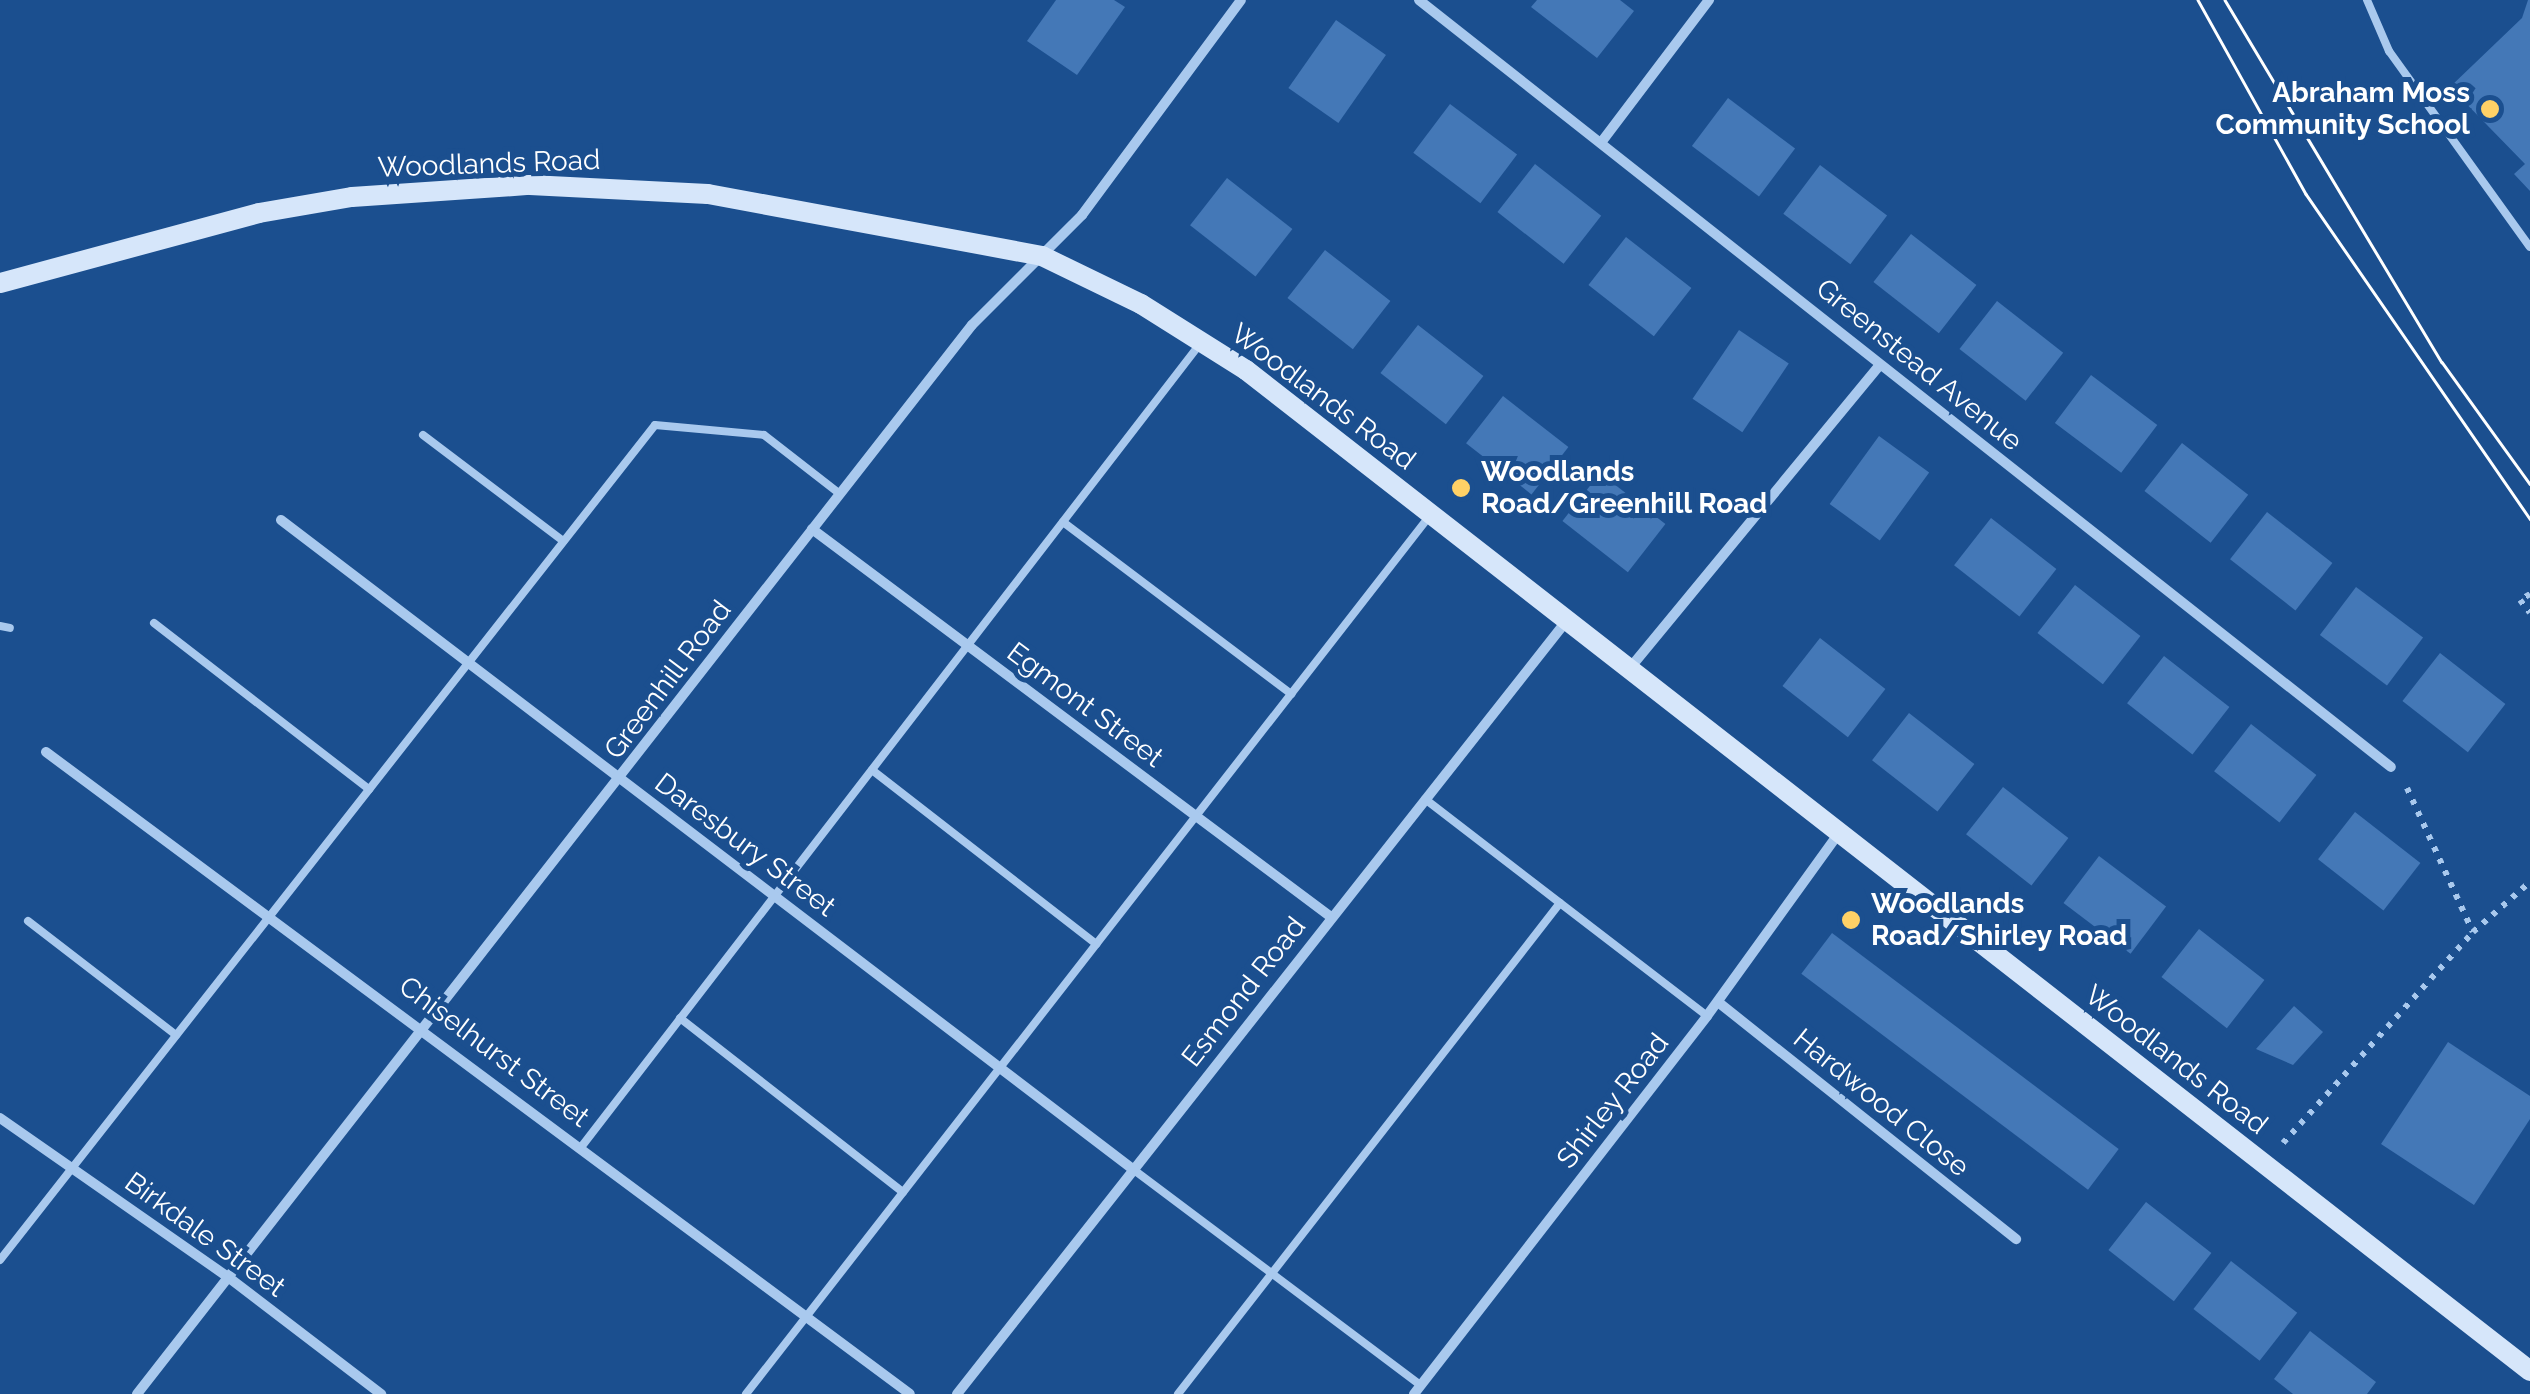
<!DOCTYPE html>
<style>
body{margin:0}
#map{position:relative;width:2530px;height:1394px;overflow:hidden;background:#1b4f8f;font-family:Raleway,sans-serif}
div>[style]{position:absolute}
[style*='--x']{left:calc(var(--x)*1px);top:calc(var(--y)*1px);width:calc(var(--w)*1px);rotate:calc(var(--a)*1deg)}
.building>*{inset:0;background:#4478b7;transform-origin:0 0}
.path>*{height:6px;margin-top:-3px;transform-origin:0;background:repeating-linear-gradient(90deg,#a9c9ee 0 5px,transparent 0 13px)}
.lane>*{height:8px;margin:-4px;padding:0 4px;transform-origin:4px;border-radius:4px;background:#a9c9ee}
.street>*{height:10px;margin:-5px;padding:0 5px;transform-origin:5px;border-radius:5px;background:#a9c9ee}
.secondary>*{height:20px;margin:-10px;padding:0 10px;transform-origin:10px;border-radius:10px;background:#d6e6fa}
.tram>*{height:2.5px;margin:-1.25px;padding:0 1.25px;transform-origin:1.25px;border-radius:1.25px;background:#fff}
.dots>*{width:28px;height:28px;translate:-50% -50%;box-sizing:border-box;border:5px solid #1b4f8f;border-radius:50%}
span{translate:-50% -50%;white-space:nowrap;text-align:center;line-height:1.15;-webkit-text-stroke:10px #1b4f8f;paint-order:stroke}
.poi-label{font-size:28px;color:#fff;font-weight:700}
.right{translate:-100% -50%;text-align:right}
.left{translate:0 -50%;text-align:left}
.street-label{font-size:28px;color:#fff}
</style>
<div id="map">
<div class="building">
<i style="clip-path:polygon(1056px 0,1114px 0,1125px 7px,1077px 75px,1027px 41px)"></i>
<i style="clip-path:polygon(1537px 0,1620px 0,1634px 11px,1597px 58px,1531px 7px)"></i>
<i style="clip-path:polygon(2528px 0,2530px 0,2530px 191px,2514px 174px,2525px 164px,2450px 87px,2522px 18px)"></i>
<i style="left:1336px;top:20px;width:61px;height:83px;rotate:35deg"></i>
<i style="left:1728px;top:98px;width:84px;height:60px;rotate:37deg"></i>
<i style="left:1450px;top:104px;width:84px;height:61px;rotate:37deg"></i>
<i style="left:1535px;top:164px;width:84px;height:61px;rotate:38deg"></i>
<i style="left:1820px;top:165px;width:84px;height:61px;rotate:37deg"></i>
<i style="left:1227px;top:178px;width:83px;height:60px;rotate:38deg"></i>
<i style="left:1911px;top:234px;width:83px;height:61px;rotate:38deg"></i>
<i style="left:1626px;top:237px;width:83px;height:61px;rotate:38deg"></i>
<i style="left:1325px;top:250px;width:83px;height:61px;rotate:38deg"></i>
<i style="left:1997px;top:301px;width:84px;height:61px;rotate:38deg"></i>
<i style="left:1418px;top:325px;width:83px;height:61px;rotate:38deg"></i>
<i style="left:1739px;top:330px;width:60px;height:83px;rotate:34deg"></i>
<i style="left:2091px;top:375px;width:83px;height:60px;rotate:37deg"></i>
<i style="left:1503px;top:396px;width:83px;height:60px;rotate:38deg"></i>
<i style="left:1879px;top:436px;width:62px;height:84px;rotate:36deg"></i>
<i style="left:2182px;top:443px;width:84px;height:61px;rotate:38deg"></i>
<i style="left:1600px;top:473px;width:83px;height:61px;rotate:38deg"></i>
<i style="left:2267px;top:512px;width:83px;height:60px;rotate:38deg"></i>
<i style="left:1991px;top:518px;width:83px;height:60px;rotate:38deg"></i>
<i style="left:2075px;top:585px;width:83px;height:61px;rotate:38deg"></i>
<i style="left:2356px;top:587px;width:84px;height:60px;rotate:37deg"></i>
<i style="left:1820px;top:638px;width:83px;height:61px;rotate:38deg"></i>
<i style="left:2440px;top:653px;width:83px;height:61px;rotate:38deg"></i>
<i style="left:2164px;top:656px;width:83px;height:60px;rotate:38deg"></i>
<i style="left:1909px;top:713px;width:83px;height:60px;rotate:38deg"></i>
<i style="left:2251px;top:724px;width:83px;height:60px;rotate:38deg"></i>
<i style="left:2003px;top:787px;width:83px;height:60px;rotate:38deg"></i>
<i style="left:2355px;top:812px;width:83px;height:60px;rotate:38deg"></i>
<i style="left:2099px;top:856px;width:84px;height:59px;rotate:37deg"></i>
<i style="left:2199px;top:929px;width:83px;height:61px;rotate:38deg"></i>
<i style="left:1832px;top:933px;width:359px;height:51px;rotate:37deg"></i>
<i style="clip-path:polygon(2294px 1006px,2323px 1032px,2293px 1065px,2256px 1049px)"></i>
<i style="clip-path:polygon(2448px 1042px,2530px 1096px,2530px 1119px,2474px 1205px,2381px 1144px)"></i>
<i style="left:2146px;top:1202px;width:83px;height:61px;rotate:38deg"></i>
<i style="left:2231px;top:1261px;width:84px;height:61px;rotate:38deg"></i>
<i style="clip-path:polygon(2310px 1331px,2376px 1382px,2367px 1394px,2293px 1394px,2274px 1379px)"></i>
</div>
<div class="path">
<i style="--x:2530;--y:594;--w:12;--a:149"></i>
<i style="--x:2520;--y:600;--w:16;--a:52"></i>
<i style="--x:2407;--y:788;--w:158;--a:65.4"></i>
<i style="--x:2473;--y:932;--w:76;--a:-41.3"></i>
<i style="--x:2283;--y:1143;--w:284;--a:-48"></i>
</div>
<div class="lane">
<i style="--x:2367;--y:0;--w:56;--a:66.7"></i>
<i style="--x:2389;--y:51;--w:241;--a:54.3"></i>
<i style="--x:423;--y:435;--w:176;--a:37.1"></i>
<i style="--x:1063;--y:522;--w:286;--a:37"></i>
<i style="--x:154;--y:623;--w:272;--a:37.7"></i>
<i style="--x:0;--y:626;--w:10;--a:11"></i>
<i style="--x:872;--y:770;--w:284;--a:37.8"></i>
<i style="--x:1425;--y:799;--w:170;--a:37.6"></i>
<i style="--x:28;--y:921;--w:187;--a:37.6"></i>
<i style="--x:680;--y:1018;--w:283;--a:38"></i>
<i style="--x:582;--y:1146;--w:1011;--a:-52.39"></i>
<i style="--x:1134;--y:1170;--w:358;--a:36.9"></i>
<i style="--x:0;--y:1260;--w:1061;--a:-51.89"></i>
<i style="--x:655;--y:425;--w:109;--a:5.2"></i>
<i style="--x:764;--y:435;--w:96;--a:37.8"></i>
<i style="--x:746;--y:1394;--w:1110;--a:-52.1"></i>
<i style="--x:1178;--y:1394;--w:622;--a:-52.12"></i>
<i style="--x:1560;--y:903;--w:185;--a:37.5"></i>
</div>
<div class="street">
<i style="--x:1419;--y:0;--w:1238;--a:38.28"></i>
<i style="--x:1603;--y:140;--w:176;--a:-52.9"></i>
<i style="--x:281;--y:520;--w:1072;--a:37.31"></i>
<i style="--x:812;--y:529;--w:648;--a:36.78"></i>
<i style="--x:1630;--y:668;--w:393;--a:-50.5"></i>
<i style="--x:46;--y:752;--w:1076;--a:36.61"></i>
<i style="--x:1718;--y:1002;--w:381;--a:38.5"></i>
<i style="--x:0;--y:1118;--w:278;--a:34.9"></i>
<i style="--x:228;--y:1277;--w:193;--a:37.4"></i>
<i style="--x:137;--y:1394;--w:1356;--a:-52.01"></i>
<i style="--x:972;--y:325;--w:156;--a:-45"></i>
<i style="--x:1082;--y:215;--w:267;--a:-53.5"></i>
<i style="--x:957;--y:1394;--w:987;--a:-51.75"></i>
<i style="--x:1414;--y:1394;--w:478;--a:-52.2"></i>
<i style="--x:1707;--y:1016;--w:226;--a:-54.2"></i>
</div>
<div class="secondary">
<i style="--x:0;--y:283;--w:268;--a:-15.1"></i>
<i style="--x:259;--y:213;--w:94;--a:-9.8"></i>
<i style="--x:352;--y:197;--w:178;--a:-3.9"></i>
<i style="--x:530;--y:185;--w:178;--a:2.9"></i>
<i style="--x:708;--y:194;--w:340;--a:10.5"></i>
<i style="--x:1042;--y:256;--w:110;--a:25.9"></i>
<i style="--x:1141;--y:304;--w:124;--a:32.2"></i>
<i style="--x:1246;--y:370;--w:1628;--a:37.94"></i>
</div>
<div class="tram">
<i style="--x:2198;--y:0;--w:222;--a:60.9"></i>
<i style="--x:2306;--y:194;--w:395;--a:55.4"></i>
<i style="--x:2225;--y:0;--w:422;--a:59.1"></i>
<i style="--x:2442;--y:362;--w:150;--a:54.2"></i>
</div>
<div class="dots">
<i style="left:2490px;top:109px;background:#ffd166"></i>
<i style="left:1461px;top:488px;background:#ffd166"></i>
<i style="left:1851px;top:920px;background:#ffd166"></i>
</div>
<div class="poi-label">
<span class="right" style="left:2470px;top:109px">Abraham Moss<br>Community School</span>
<span class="left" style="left:1481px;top:488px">Woodlands<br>Road/Greenhill Road</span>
<span class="left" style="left:1871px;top:920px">Woodlands<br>Road/Shirley Road</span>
</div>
<div class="street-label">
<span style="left:489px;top:164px;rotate:-2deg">Woodlands Road</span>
<span style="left:1919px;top:365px;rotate:39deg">Greenstead Avenue</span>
<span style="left:1323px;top:397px;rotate:37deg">Woodlands Road</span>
<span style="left:668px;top:680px;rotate:-53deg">Greenhill Road</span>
<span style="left:1085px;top:705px;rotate:37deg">Egmont Street</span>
<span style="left:745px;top:845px;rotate:37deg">Daresbury Street</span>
<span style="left:1244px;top:992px;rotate:-52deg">Esmond Road</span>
<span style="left:494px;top:1052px;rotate:37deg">Chiselhurst Street</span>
<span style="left:2176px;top:1060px;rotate:38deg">Woodlands Road</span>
<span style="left:1613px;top:1101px;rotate:-52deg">Shirley Road</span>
<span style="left:1881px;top:1103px;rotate:39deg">Hardwood Close</span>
<span style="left:205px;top:1235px;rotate:36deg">Birkdale Street</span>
</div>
</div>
